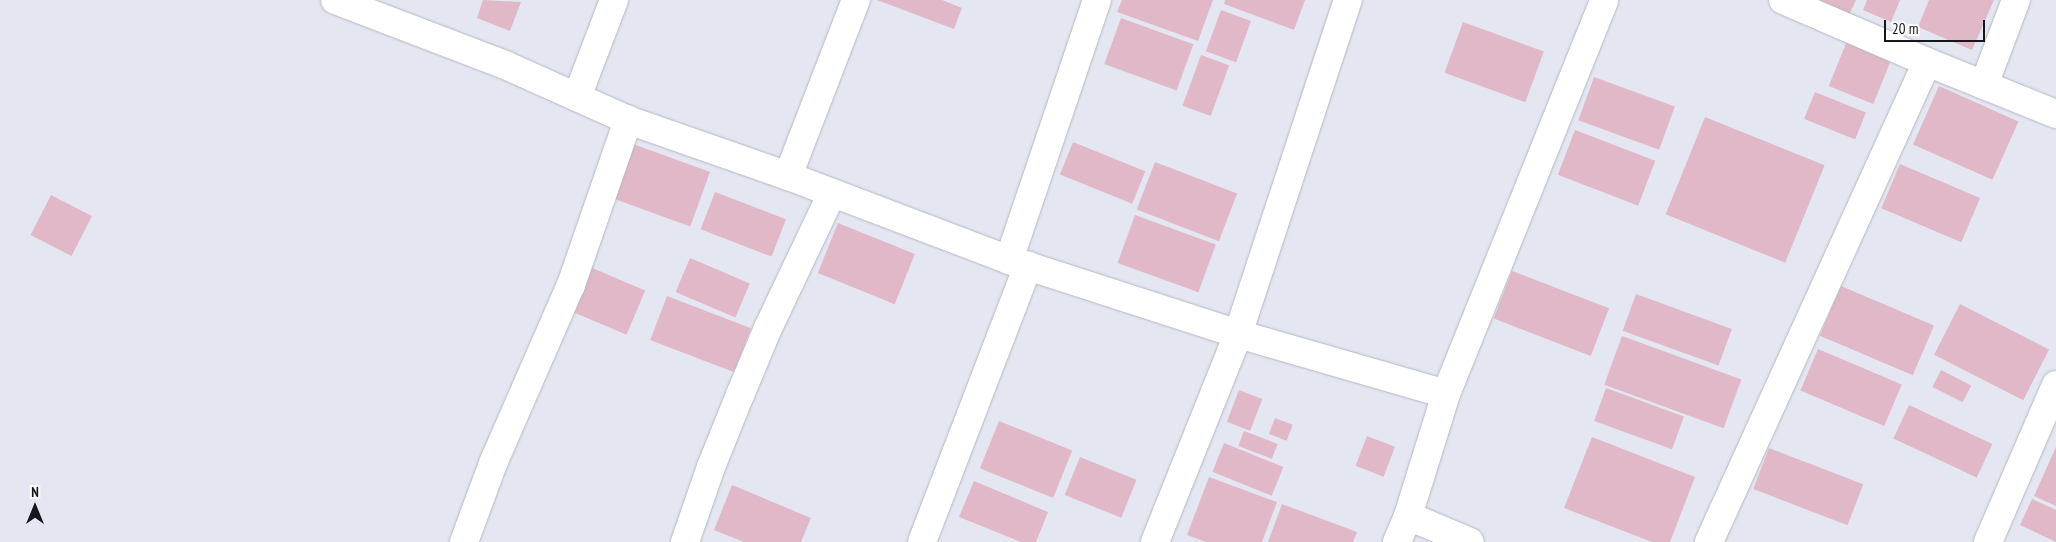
<!DOCTYPE html>
<style>
body{margin:0}
#map{position:relative;width:2056px;height:542px;overflow:hidden;background:#e4e7f1;font-family:"PT Sans Narrow",sans-serif}
div>[style]{position:absolute}
[style*='--x']{left:calc(var(--x)*1px);top:calc(var(--y)*1px);width:calc(var(--w)*1px);rotate:calc(var(--a)*1deg)}
.building>*{inset:0;background:#e1b8c8;transform-origin:0 0}
.roads{filter:drop-shadow(0 0 1px #b4b7c1) drop-shadow(0 0 1px #b4b7c1)}
.street>*{height:28px;margin:-14px;padding:0 14px;transform-origin:14px;border-radius:14px;background:#fff}
.secondary>*{height:28px;margin:-14px;padding:0 14px;transform-origin:14px;border-radius:14px;background:#fff}
span{translate:-50% -50%;white-space:nowrap;text-align:center;line-height:1.15;-webkit-text-stroke:4px #fff;paint-order:stroke}
.north{position:absolute;left:10px;top:482px;width:50px;height:50px;-webkit-text-stroke:4px #fff;paint-order:stroke;rotate:0deg;font-size:14px;font-weight:700;line-height:20px;text-align:center;color:#16171b}
.north::after{content:'';display:block;margin:auto;width:18px;height:22px;background:#16171b;clip-path:polygon(50% 0,100% 100%,50% 72%,0 100%)}
.scale{position:absolute;left:1884px;top:20px;width:101px;height:22px;box-sizing:border-box;border:2px solid #16171b;border-top:0;padding-left:6px;font-size:15px;line-height:18px;white-space:nowrap;color:#16171b;-webkit-text-stroke:4px #fff;paint-order:stroke}
</style>
<div id="map">
<div class="building">
<i style="clip-path:polygon(483px 0,521px 2px,510px 31px,477px 18px)"></i>
<i style="clip-path:polygon(877px 0,942px 0,962px 8px,954px 29px)"></i>
<i style="clip-path:polygon(1122px 0,1213px 0,1198px 41px,1117px 12px)"></i>
<i style="clip-path:polygon(1225px 0,1305px 0,1294px 30px,1224px 4px)"></i>
<i style="clip-path:polygon(1814px 0,1856px 0,1849px 15px)"></i>
<i style="clip-path:polygon(1867px 0,1900px 0,1891px 22px,1863px 10px)"></i>
<i style="clip-path:polygon(1929px 0,1994px 0,1972px 50px,1918px 27px)"></i>
<i style="left:1221px;top:10px;width:32px;height:44px;rotate:20deg"></i>
<i style="left:1121px;top:18px;width:77px;height:49px;rotate:20deg"></i>
<i style="left:1463px;top:22px;width:86px;height:54px;rotate:20deg"></i>
<i style="left:1849px;top:36px;width:48px;height:54px;rotate:22deg"></i>
<i style="left:1201px;top:55px;width:30px;height:54px;rotate:20deg"></i>
<i style="left:1594px;top:77px;width:86px;height:46px;rotate:20deg"></i>
<i style="left:1939px;top:86px;width:87px;height:64px;rotate:24deg"></i>
<i style="left:1815px;top:92px;width:55px;height:29px;rotate:22deg"></i>
<i style="left:1705px;top:117px;width:129px;height:105px;rotate:22deg"></i>
<i style="left:1575px;top:130px;width:86px;height:48px;rotate:21deg"></i>
<i style="left:1073px;top:142px;width:78px;height:35px;rotate:22deg"></i>
<i style="left:633px;top:144px;width:82px;height:58px;rotate:20deg"></i>
<i style="left:1155px;top:162px;width:88px;height:51px;rotate:21deg"></i>
<i style="left:1900px;top:164px;width:87px;height:48px;rotate:23deg"></i>
<i style="left:715px;top:192px;width:76px;height:40px;rotate:21deg"></i>
<i style="left:51px;top:195px;width:46px;height:45px;rotate:27deg"></i>
<i style="left:1135px;top:215px;width:86px;height:51px;rotate:20deg"></i>
<i style="left:838px;top:223px;width:83px;height:54px;rotate:22deg"></i>
<i style="left:690px;top:258px;width:65px;height:37px;rotate:23deg"></i>
<i style="left:590px;top:267px;width:60px;height:48px;rotate:23deg"></i>
<i style="left:1512px;top:271px;width:104px;height:51px;rotate:21deg"></i>
<i style="left:1841px;top:286px;width:101px;height:54px;rotate:23deg"></i>
<i style="left:1636px;top:294px;width:102px;height:39px;rotate:20deg"></i>
<i style="left:667px;top:296px;width:90px;height:47px;rotate:21deg"></i>
<i style="left:1960px;top:304px;width:100px;height:57px;rotate:27deg"></i>
<i style="left:1622px;top:336px;width:127px;height:52px;rotate:20deg"></i>
<i style="left:1818px;top:349px;width:91px;height:45px;rotate:23deg"></i>
<i style="left:1941px;top:370px;width:34px;height:19px;rotate:27deg"></i>
<i style="left:1606px;top:388px;width:83px;height:35px;rotate:20deg"></i>
<i style="left:1239px;top:390px;width:25px;height:34px;rotate:21deg"></i>
<i style="left:1909px;top:405px;width:92px;height:37px;rotate:25deg"></i>
<i style="left:1275px;top:418px;width:19px;height:17px;rotate:21deg"></i>
<i style="left:999px;top:421px;width:79px;height:51px;rotate:22deg"></i>
<i style="left:1244px;top:431px;width:36px;height:16px;rotate:21deg"></i>
<i style="left:1367px;top:436px;width:30px;height:32px;rotate:21deg"></i>
<i style="clip-path:polygon(1592px 437px,1695px 477px,1670px 542px,1652px 542px,1564px 508px)"></i>
<i style="left:1224px;top:443px;width:64px;height:31px;rotate:22deg"></i>
<i style="clip-path:polygon(2056px 447px,2056px 506px,2034px 496px)"></i>
<i style="left:1769px;top:448px;width:101px;height:44px;rotate:21deg"></i>
<i style="left:1080px;top:457px;width:61px;height:41px;rotate:22deg"></i>
<i style="clip-path:polygon(1209px 477px,1277px 502px,1262px 542px,1206px 542px,1187px 535px)"></i>
<i style="clip-path:polygon(974px 481px,1048px 512px,1036px 542px,1021px 542px,959px 517px)"></i>
<i style="clip-path:polygon(732px 485px,811px 518px,801px 542px,744px 542px,714px 530px)"></i>
<i style="clip-path:polygon(2032px 499px,2056px 510px,2056px 542px,2020px 525px)"></i>
<i style="clip-path:polygon(1282px 504px,1357px 532px,1353px 542px,1268px 542px)"></i>
</div>
<div class="roads">
<div class="street">
<i style="--x:335;--y:0;--w:182;--a:20.9"></i>
<i style="--x:505;--y:65;--w:135;--a:24.1"></i>
<i style="--x:628;--y:120;--w:170;--a:19.3"></i>
<i style="--x:788;--y:176;--w:236;--a:20.8"></i>
<i style="--x:1009;--y:260;--w:241;--a:17.9"></i>
<i style="--x:1238;--y:334;--w:216;--a:16.1"></i>
<i style="--x:1984;--y:85;--w:91;--a:-69.4"></i>
<i style="--x:577;--y:97;--w:104;--a:-69.1"></i>
<i style="--x:788;--y:176;--w:189;--a:-68.9"></i>
<i style="--x:1009;--y:260;--w:274;--a:-71.3"></i>
<i style="--x:1408;--y:516;--w:67;--a:22.8"></i>
<i style="--x:464;--y:542;--w:86;--a:-69.7"></i>
<i style="--x:494;--y:461;--w:192;--a:-66.4"></i>
<i style="--x:571;--y:285;--w:175;--a:-70.9"></i>
<i style="--x:685;--y:542;--w:79;--a:-70.9"></i>
<i style="--x:711;--y:467;--w:78;--a:-68.1"></i>
<i style="--x:740;--y:395;--w:73;--a:-67.3"></i>
<i style="--x:768;--y:328;--w:149;--a:-64.6"></i>
<i style="--x:922;--y:542;--w:296;--a:-69"></i>
<i style="--x:1155;--y:542;--w:224;--a:-68.2"></i>
<i style="--x:1238;--y:334;--w:352;--a:-71.8"></i>
<i style="--x:1397;--y:542;--w:28;--a:-67"></i>
<i style="--x:1408;--y:516;--w:128;--a:-72.7"></i>
<i style="--x:1446;--y:394;--w:424;--a:-68.1"></i>
<i style="--x:1709;--y:542;--w:527;--a:-65.57"></i>
<i style="--x:1988;--y:542;--w:171;--a:-66.6"></i>
</div>
<div class="secondary">
<i style="--x:1783;--y:0;--w:157;--a:23.3"></i>
<i style="--x:1927;--y:62;--w:139;--a:22"></i>
</div>
</div>
<div class="north">N</div>
<div class="scale">20 m</div>
</div>
